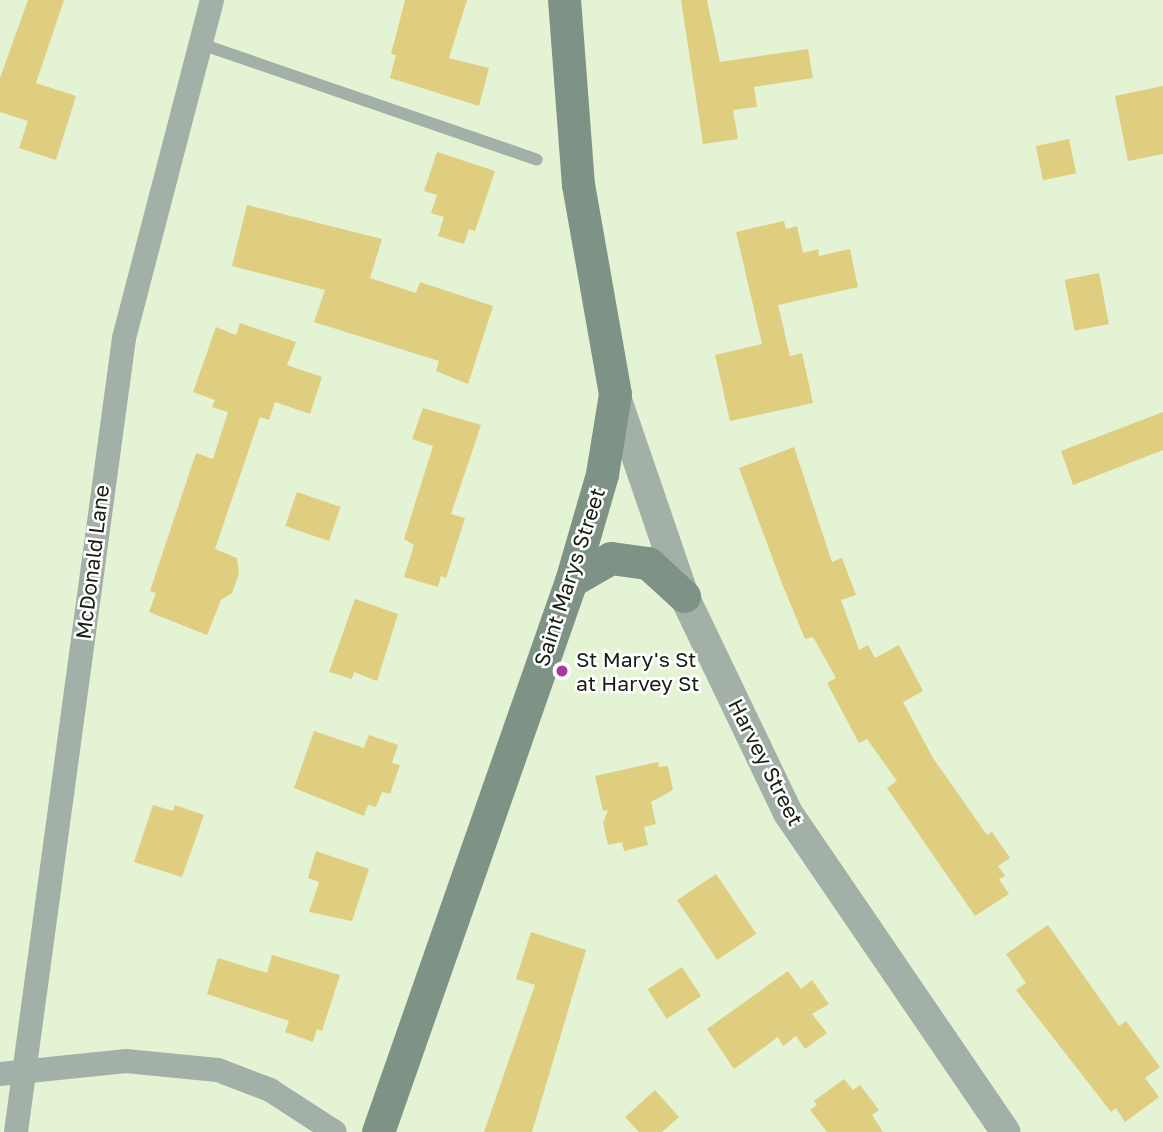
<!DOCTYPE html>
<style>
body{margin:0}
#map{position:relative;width:1163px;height:1132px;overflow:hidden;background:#e4f3d4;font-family:"Golos Text",sans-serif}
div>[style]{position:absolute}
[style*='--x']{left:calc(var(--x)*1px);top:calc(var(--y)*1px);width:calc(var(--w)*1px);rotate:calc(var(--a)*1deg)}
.building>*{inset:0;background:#dfce80;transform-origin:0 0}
.service>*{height:12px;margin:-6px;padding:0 6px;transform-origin:6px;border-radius:6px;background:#a2b0a7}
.minor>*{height:24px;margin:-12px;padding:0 12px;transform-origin:12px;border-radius:12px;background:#a2b0a7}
.tertiary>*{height:30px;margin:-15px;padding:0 15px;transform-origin:15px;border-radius:15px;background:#a2b0a7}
.secondary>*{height:33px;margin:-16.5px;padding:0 16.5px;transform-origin:16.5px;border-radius:16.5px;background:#7e9286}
.dots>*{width:19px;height:19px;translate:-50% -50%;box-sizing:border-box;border:4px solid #fff;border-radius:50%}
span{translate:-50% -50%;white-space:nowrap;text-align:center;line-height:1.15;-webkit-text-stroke:5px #fff;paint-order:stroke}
.street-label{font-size:21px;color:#191e13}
.poi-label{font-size:21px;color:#191e13}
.left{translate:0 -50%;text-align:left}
</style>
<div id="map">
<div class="building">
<i style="clip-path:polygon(28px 0,64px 0,36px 83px,76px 96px,56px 160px,19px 148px,28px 121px,0 112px,0 78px)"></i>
<i style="clip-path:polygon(405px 0,467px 0,449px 58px,489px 68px,479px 106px,390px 78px,396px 55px,391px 54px)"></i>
<i style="clip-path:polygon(681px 0,707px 0,720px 62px,808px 49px,813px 78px,754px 87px,757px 107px,733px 110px,738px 139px,703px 144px)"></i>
<i style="clip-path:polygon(1163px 86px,1163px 154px,1128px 161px,1115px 96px)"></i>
<i style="left:1069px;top:139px;width:35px;height:34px;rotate:78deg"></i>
<i style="clip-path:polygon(437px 152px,495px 171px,475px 231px,469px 229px,464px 244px,438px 236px,444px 217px,431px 213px,437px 195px,424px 191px)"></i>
<i style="clip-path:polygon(247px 205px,382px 239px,370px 278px,416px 293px,420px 282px,493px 306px,468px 384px,436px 371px,439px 361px,314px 322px,325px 290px,232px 266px)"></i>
<i style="clip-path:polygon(784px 221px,786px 229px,797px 226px,803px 253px,818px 249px,819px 256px,850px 249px,858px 287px,778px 305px,790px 356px,802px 353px,813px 403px,730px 421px,715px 355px,762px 344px,736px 232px)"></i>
<i style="left:1099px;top:273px;width:52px;height:35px;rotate:79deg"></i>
<i style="clip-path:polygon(240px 323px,296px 342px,287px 365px,322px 377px,310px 414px,275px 402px,269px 420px,260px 417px,215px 549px,237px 558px,239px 574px,232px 593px,221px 600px,207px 635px,149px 612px,156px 593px,150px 591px,196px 453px,213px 459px,228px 412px,212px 407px,215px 400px,193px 392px,216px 327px,236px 335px)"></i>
<i style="clip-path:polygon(423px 408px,481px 425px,451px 514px,465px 518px,446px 578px,441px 576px,438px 587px,404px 577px,414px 545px,404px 539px,433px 446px,412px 439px)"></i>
<i style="clip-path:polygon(1163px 412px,1163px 450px,1073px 485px,1061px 451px)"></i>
<i style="clip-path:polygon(794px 447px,832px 562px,842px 558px,856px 595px,841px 600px,859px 650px,868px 645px,875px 658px,899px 645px,923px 691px,903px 702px,933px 758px,987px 835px,992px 832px,1010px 858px,998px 866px,1005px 876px,999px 879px,1009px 894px,975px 916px,887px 788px,897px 781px,867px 739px,859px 743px,827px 683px,836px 678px,813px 637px,805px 639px,781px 581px,739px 468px)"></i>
<i style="left:297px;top:492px;width:46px;height:36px;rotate:19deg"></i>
<i style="clip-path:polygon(355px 599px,398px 614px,377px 681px,354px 672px,352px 679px,329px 672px)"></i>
<i style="clip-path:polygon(314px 731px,364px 748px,369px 735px,398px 745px,392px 763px,400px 765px,390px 794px,382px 792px,376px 807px,368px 805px,364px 816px,294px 788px)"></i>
<i style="clip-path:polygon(658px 762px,659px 767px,668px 766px,673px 790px,651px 802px,656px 824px,644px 827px,648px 845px,624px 851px,622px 842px,608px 845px,603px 823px,608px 810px,603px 811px,595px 776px)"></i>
<i style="clip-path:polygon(153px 805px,173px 811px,175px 805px,204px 815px,182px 877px,134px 862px)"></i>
<i style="clip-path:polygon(316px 851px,369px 869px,352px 921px,309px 912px,319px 882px,308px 878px)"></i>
<i style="left:716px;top:874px;width:72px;height:47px;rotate:56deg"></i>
<i style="clip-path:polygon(1048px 925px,1119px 1026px,1126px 1021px,1160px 1067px,1145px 1078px,1159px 1097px,1125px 1122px,1116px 1108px,1111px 1112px,1016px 990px,1026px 983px,1006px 954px)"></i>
<i style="clip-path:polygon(531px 932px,586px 950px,532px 1132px,484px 1132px,535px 985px,516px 979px)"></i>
<i style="clip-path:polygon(272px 955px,340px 975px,322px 1031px,317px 1029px,313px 1042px,285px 1032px,289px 1021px,207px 994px,218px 958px,267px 973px)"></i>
<i style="left:682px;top:967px;width:35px;height:41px;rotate:57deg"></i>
<i style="clip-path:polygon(788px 971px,801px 989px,812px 980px,829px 1004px,812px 1014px,827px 1033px,805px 1049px,796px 1036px,783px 1046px,778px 1037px,734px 1069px,707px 1029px)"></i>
<i style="clip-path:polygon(844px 1079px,853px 1090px,860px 1085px,879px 1110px,872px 1115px,883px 1132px,827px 1132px,810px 1110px,817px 1105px,814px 1101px)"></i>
<i style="clip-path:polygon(655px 1090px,679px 1117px,662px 1132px,639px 1132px,625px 1117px)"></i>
</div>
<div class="service">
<i style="--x:201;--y:44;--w:355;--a:19"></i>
</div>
<div class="minor">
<i style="--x:0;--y:1074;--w:127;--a:-5.9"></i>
<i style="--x:126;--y:1061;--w:92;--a:5.6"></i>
<i style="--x:218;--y:1070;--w:56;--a:21"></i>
<i style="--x:270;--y:1090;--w:77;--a:32.9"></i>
<i style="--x:16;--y:1132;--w:801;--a:-82.25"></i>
<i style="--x:124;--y:338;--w:349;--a:-75.4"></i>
</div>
<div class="tertiary">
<i style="--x:615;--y:394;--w:213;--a:71.1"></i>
<i style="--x:684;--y:596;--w:241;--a:64.4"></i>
<i style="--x:788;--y:813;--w:386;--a:55.7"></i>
</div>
<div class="secondary">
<i style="--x:571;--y:581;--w:46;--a:-29.9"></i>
<i style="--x:611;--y:558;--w:37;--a:8"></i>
<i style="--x:648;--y:563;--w:49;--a:42.5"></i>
<i style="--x:378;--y:1132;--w:584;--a:-70.7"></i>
<i style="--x:571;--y:581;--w:111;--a:-73.8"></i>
<i style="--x:602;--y:474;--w:81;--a:-80.8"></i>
<i style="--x:615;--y:394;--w:212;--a:-100"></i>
<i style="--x:578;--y:185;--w:186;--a:-94.3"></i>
</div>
<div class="dots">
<i style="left:562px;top:671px;background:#a83b99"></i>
</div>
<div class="street-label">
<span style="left:92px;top:562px;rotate:-83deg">McDonald Lane</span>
<span style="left:569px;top:577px;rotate:-72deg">Saint Marys Street</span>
<span style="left:766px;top:762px;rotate:63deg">Harvey Street</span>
</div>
<div class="poi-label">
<span class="left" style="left:576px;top:671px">St Mary's St<br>at Harvey St</span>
</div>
</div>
